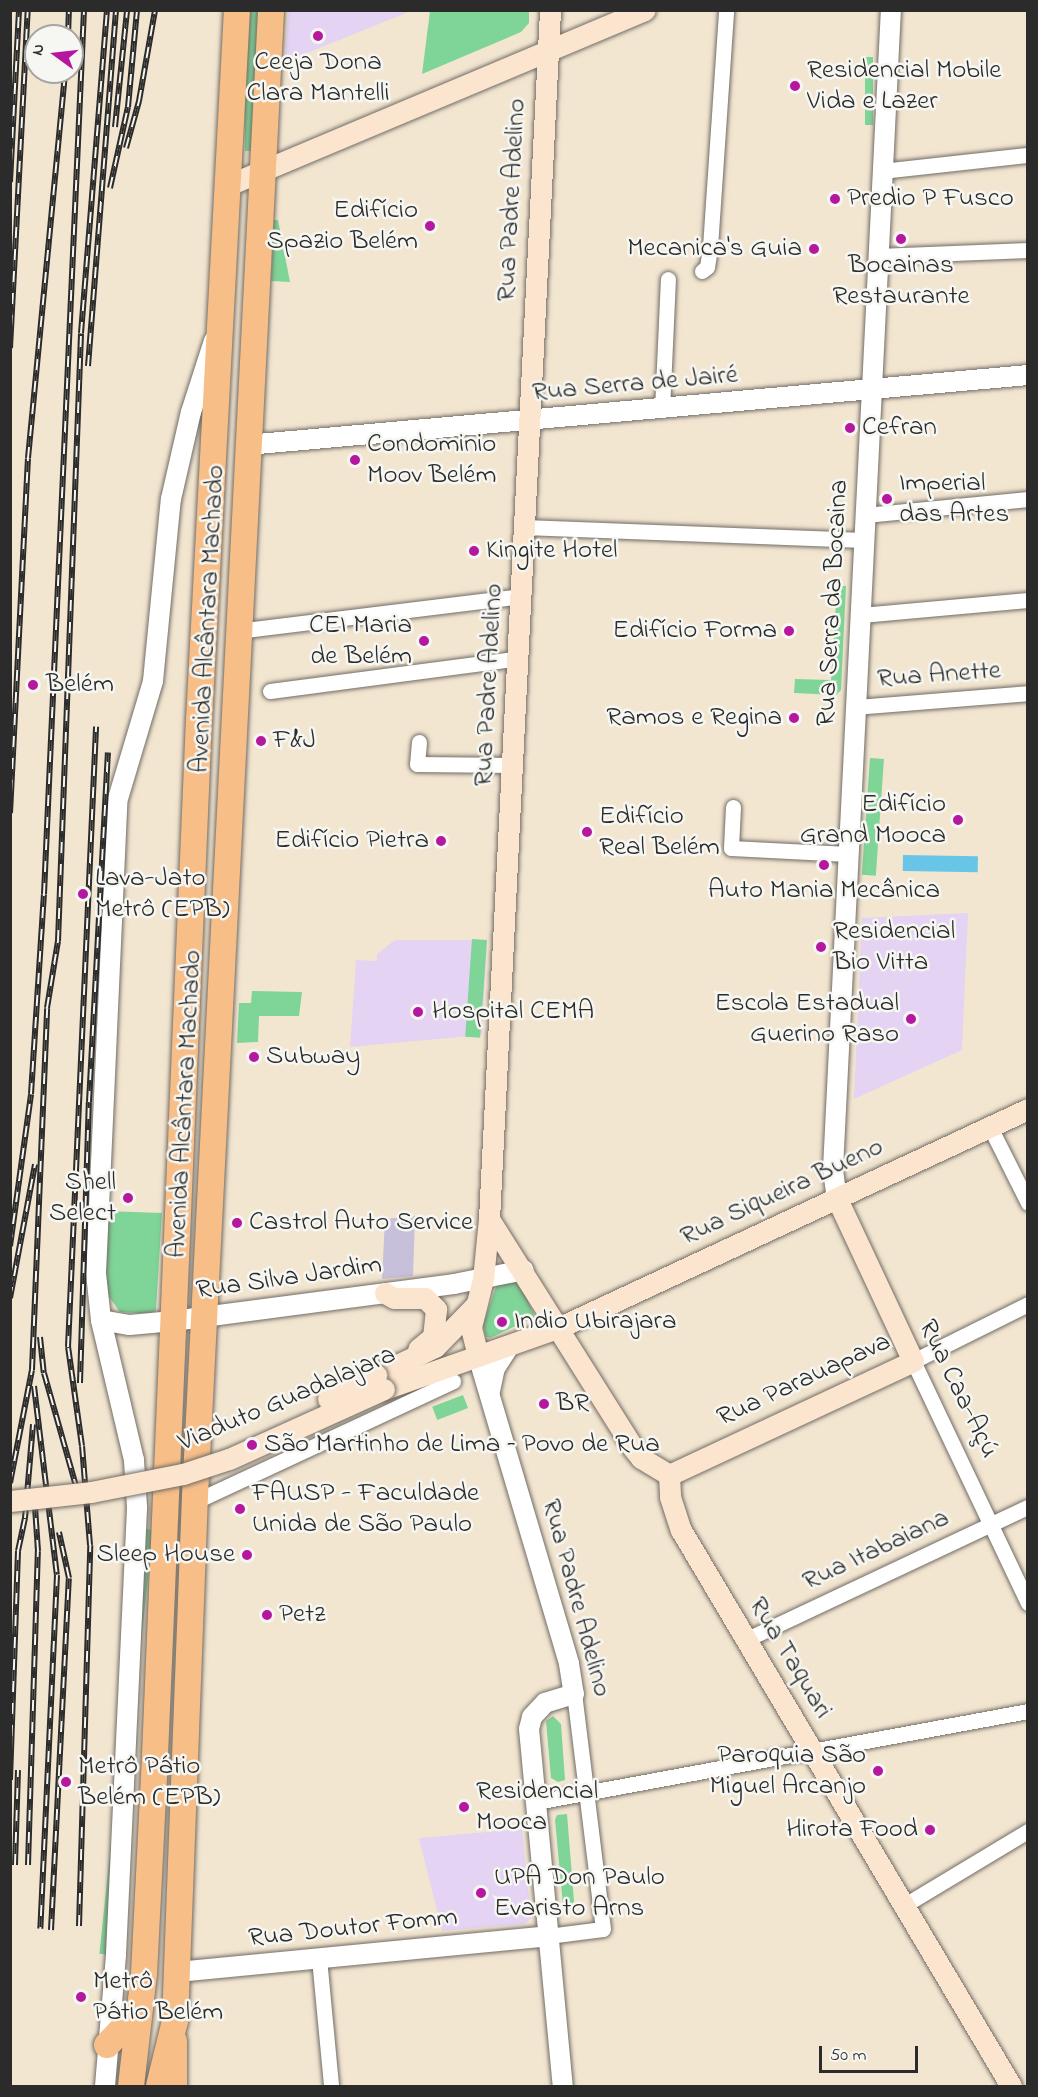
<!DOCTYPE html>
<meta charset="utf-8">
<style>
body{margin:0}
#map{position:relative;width:1038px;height:2097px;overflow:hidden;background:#f3e6d1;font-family:"Indie Flower",sans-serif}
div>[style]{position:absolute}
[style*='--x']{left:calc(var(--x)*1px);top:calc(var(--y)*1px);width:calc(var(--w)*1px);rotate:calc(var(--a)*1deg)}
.built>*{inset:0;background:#e4d3f2}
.industrial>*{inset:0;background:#c6c0da}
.green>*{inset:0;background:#7fd497;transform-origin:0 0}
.water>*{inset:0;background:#69c5e7;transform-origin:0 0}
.roads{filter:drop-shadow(0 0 2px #716c65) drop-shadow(0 0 2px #716c65)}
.minor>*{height:15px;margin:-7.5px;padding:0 7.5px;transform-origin:7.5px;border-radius:7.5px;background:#fff}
.tertiary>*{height:20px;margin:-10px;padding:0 10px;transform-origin:10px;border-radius:10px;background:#fff}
.secondary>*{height:21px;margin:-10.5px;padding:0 10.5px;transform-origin:10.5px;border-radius:10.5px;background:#fce5cf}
.primary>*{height:24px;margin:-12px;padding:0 12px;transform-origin:12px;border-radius:12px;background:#f7be88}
.trunk>*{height:26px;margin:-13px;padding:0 13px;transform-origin:13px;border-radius:13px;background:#f7be88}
.rail>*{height:6px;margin-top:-3px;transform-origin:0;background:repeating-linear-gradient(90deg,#f6f6f2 0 11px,#2b2b2b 0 22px);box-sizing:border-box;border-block:2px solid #2b2b2b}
.bridges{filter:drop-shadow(0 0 2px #716c65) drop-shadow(0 0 2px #716c65)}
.secondary-bridge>*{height:21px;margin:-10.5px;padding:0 10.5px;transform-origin:10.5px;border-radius:10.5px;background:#fce5cf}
.dots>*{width:16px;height:16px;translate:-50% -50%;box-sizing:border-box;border:3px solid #f6f6f2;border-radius:50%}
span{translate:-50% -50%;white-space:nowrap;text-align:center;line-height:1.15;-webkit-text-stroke:5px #f6f6f2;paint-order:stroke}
.poi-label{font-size:27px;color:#2b2b2b}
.left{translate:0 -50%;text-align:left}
.right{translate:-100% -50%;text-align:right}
.street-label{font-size:27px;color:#2b2b2b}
.frame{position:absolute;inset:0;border:12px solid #2b2b2b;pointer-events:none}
.north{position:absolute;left:24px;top:24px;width:60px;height:60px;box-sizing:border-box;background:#f6f6f2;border:2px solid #a5a5a2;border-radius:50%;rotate:285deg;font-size:16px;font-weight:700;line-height:24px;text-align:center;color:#2b2b2b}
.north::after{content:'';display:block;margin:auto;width:21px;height:27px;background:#b5179e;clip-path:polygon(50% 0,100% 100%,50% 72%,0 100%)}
.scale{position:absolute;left:819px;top:2046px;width:99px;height:27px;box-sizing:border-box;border:3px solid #2b2b2b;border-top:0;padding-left:8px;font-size:18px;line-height:21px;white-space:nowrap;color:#2b2b2b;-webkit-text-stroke:4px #f6f6f2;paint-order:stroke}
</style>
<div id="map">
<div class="built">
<i style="clip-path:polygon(288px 11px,288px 10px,411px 11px,285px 62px)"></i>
<i style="clip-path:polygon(968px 913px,962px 1050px,854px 1099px,862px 918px)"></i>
<i style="clip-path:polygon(395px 940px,487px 940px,482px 1035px,350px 1047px,356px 960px,377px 961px,377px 954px)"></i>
<i style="clip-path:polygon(522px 1829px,531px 1918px,525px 1924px,442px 1931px,419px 1838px)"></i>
</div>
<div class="industrial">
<i style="clip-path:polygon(415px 1216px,413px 1276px,382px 1279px,385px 1219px)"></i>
</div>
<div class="green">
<i style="left:245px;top:11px;width:16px;height:140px"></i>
<i style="clip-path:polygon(430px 11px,529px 11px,529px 23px,521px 32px,422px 74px)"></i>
<i style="left:865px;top:57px;width:8px;height:68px"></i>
<i style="clip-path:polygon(274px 220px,278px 220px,290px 282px,271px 281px)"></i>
<i style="clip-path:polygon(837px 586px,846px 586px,841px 690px,836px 695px,794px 693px,795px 679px,831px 680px)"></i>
<i style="left:870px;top:758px;width:14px;height:117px;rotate:4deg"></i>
<i style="left:472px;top:939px;width:15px;height:98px;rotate:4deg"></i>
<i style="clip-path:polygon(252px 991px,302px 992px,299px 1016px,259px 1016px,258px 1042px,237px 1043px,239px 1003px,251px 1003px)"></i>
<i style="clip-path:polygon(106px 1211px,162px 1213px,156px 1310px,151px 1314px,120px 1312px,105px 1291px)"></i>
<i style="clip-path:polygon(519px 1281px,535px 1317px,490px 1338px,486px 1337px,483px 1325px,497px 1284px)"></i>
<i style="left:463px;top:1395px;width:14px;height:33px;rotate:69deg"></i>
<i style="left:144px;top:1529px;width:9px;height:427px;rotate:6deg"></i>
<i style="clip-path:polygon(553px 1716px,561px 1724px,565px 1780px,558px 1782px,551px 1778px,546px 1721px)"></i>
<i style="clip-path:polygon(567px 1814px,574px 1901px,570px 1910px,563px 1905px,555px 1820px,557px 1815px)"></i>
</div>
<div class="water">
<i style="left:903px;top:855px;width:75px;height:16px;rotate:1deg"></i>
</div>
<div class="roads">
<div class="minor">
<i style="--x:882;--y:171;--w:147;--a:-6.3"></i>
<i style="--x:878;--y:256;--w:150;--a:-2.3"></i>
<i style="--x:702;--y:271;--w:6;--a:-39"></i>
<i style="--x:707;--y:267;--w:20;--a:-81"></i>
<i style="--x:710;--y:247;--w:238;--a:-86.1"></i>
<i style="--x:662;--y:410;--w:131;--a:-87.4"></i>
<i style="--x:865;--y:515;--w:164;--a:-5.6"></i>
<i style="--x:525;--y:527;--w:338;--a:2.2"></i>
<i style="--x:860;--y:615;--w:169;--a:-5.1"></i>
<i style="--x:237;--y:631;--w:287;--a:-7"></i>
<i style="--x:270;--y:691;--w:252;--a:-7.5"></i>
<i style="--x:855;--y:707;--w:174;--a:-4.6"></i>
<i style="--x:419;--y:742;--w:22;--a:95"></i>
<i style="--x:417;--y:764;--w:97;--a:0.6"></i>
<i style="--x:733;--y:807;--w:41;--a:92.8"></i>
<i style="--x:731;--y:848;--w:117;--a:2.9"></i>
<i style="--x:990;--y:1127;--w:85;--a:63.4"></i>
<i style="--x:1028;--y:1304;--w:128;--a:153.6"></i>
<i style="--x:913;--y:1361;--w:268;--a:64.6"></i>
<i style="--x:194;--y:1502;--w:286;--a:-25"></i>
<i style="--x:747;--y:1639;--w:310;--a:-25.2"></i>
<i style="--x:536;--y:1802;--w:500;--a:-10.48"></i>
<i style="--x:903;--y:1906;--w:146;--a:-31"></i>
<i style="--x:548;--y:1936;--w:55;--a:-7.3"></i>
<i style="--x:603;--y:1929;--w:237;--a:-97"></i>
<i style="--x:319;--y:1958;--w:129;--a:84.6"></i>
</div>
<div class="tertiary">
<i style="--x:247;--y:445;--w:784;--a:-5.12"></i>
<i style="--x:837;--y:1199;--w:30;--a:-98"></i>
<i style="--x:833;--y:1169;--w:1160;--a:-87.14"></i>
<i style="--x:101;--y:1320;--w:29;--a:10"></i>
<i style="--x:130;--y:1325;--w:43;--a:-5.3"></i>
<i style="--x:173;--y:1321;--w:283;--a:-7.5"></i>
<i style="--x:454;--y:1284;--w:71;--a:-11.3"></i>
<i style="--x:478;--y:1356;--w:321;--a:73.5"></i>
<i style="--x:569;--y:1664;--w:30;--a:81"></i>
<i style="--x:574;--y:1694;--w:30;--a:163"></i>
<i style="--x:545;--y:1703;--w:19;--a:133"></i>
<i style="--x:532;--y:1717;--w:12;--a:104"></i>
<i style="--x:529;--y:1729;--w:359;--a:84.6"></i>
<i style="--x:490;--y:1391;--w:24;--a:-78"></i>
<i style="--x:495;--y:1368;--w:24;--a:-57"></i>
<i style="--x:177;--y:1972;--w:373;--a:-5.5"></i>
<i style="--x:105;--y:2086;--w:132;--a:-85.2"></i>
<i style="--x:116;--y:1954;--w:447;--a:-87.3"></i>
<i style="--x:137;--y:1507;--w:47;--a:-93.7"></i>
<i style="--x:134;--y:1460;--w:144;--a:-103.3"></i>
<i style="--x:101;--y:1320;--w:47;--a:-96.1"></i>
<i style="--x:96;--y:1273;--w:471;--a:-87.4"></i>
<i style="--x:117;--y:802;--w:126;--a:-73.4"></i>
<i style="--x:153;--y:681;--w:183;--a:-84.4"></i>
<i style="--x:171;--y:499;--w:89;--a:-77.1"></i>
<i style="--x:191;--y:412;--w:75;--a:-72.1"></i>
</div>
<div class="secondary">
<i style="--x:226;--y:186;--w:454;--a:-22.8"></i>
<i style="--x:489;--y:1219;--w:271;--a:57.8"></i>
<i style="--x:633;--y:1448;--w:13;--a:51"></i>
<i style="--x:641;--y:1458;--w:33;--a:31"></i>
<i style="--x:385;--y:1293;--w:10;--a:29"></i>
<i style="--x:394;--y:1298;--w:31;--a:0"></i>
<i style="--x:425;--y:1298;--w:16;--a:45"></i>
<i style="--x:436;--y:1309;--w:28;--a:96"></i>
<i style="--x:433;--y:1337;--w:19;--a:141"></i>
<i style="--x:478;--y:1356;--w:30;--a:-104"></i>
<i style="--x:471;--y:1327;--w:49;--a:-76"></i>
<i style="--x:483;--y:1279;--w:60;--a:-84.3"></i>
<i style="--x:489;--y:1219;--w:1211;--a:-87.11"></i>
<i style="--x:376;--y:1375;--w:65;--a:-25.4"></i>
<i style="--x:435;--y:1347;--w:57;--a:-45.7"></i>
<i style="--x:384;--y:1389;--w:187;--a:-19.4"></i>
<i style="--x:560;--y:1327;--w:516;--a:-24.98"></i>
<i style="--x:669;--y:1475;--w:22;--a:87"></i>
<i style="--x:670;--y:1497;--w:35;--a:72"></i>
<i style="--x:681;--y:1530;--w:647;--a:59.31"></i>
<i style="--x:669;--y:1475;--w:269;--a:-25"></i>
<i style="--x:913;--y:1361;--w:179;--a:-115.1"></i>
</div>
<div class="primary">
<i style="--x:175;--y:2041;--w:45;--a:90"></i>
</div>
<div class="trunk">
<i style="--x:107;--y:2045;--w:47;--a:-46.7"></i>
<i style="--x:131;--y:2086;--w:113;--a:-83.4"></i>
<i style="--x:144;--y:1974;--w:219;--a:-87.1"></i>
<i style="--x:155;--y:1755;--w:1036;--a:-87.57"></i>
<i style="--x:199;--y:720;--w:711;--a:-86.94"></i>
<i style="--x:159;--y:2086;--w:67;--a:-76.2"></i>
<i style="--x:175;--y:2021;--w:525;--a:-87.82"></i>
<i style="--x:195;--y:1496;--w:1488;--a:-87.07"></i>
</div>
</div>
<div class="rail">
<i style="--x:68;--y:36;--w:26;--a:-88"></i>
<i style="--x:115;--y:127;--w:118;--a:-84.1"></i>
<i style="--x:126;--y:148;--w:49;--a:-74.5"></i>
<i style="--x:139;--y:101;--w:92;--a:-80"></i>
<i style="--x:10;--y:182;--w:172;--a:-87"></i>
<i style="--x:110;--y:188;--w:83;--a:-77.5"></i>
<i style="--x:128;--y:107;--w:97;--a:-84.7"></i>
<i style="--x:10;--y:348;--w:338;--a:-87"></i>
<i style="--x:88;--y:366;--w:357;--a:-85.5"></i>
<i style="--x:10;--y:813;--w:355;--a:-87.1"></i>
<i style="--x:28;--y:458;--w:388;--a:-84.5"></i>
<i style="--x:10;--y:1246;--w:153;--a:-82.1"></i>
<i style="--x:31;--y:1094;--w:200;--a:-86.3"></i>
<i style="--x:44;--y:894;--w:885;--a:-87.41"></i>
<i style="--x:10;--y:1298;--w:136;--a:-79.4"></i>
<i style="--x:40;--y:1337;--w:36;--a:84"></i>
<i style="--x:44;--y:1373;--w:132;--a:74.2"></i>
<i style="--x:80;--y:1383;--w:281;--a:-88.2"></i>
<i style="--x:89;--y:1102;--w:350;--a:-86.9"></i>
<i style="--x:34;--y:1386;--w:190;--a:83.1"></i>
<i style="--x:57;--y:1575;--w:354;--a:92.7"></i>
<i style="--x:10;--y:1483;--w:115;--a:-79"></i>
<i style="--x:32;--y:1370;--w:362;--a:-87.6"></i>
<i style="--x:47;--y:1008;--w:68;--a:-80.7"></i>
<i style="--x:58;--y:941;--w:608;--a:-87.83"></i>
<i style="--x:81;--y:333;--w:324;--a:-85.4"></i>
<i style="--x:10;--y:1780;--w:229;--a:-88"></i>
<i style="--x:18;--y:1551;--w:34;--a:-78"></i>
<i style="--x:25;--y:1518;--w:94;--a:-85.1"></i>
<i style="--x:15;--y:1865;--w:95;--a:-88.2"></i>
<i style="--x:28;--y:1865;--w:314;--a:-88.2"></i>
<i style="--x:38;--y:1551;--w:58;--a:-93.9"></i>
<i style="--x:79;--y:1926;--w:381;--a:-88.3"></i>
<i style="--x:90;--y:1545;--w:99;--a:-94.6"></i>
<i style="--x:82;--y:1446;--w:100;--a:-98"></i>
<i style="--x:68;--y:1347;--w:621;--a:-87.41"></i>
<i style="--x:51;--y:1930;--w:352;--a:-87.1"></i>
<i style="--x:69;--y:1578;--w:47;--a:-102.3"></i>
</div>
<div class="bridges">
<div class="secondary-bridge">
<i style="--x:328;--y:1399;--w:54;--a:-26.6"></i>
<i style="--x:10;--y:1501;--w:81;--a:-6.3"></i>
<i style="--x:91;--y:1492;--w:94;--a:-11.1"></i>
<i style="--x:183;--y:1474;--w:48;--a:-18.1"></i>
<i style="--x:229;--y:1459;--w:170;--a:-24.3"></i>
</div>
</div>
<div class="dots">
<i style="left:318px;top:36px;background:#b5179e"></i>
<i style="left:795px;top:86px;background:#b5179e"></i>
<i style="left:835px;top:199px;background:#b5179e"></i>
<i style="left:430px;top:226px;background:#b5179e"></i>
<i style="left:901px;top:239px;background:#b5179e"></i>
<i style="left:814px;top:249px;background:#b5179e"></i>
<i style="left:850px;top:428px;background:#b5179e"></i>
<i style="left:355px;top:460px;background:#b5179e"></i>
<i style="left:887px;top:499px;background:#b5179e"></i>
<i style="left:474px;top:551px;background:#b5179e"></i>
<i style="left:789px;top:631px;background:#b5179e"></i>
<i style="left:424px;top:641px;background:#b5179e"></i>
<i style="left:33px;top:685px;background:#b5179e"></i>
<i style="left:794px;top:718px;background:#b5179e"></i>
<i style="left:261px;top:741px;background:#b5179e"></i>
<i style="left:958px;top:820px;background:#b5179e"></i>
<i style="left:587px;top:832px;background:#b5179e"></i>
<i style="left:441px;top:841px;background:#b5179e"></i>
<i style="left:824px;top:865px;background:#b5179e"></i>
<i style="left:83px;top:894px;background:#b5179e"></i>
<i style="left:821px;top:947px;background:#b5179e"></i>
<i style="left:418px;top:1012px;background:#b5179e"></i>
<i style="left:911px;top:1019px;background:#b5179e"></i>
<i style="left:254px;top:1057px;background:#b5179e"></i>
<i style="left:128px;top:1198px;background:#b5179e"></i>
<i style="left:237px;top:1223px;background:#b5179e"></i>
<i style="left:502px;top:1322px;background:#b5179e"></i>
<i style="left:544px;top:1404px;background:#b5179e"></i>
<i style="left:252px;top:1445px;background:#b5179e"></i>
<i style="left:240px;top:1509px;background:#b5179e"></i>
<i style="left:247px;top:1555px;background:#b5179e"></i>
<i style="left:267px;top:1615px;background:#b5179e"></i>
<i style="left:878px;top:1771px;background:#b5179e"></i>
<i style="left:66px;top:1782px;background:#b5179e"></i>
<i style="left:464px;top:1807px;background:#b5179e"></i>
<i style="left:930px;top:1830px;background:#b5179e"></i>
<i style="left:481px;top:1893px;background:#b5179e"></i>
<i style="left:81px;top:1997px;background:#b5179e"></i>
</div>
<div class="poi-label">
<span style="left:318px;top:78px">Ceeja Dona<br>Clara Mantelli</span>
<span class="left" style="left:807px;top:86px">Residencial Mobile<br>Vida e Lazer</span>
<span class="left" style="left:847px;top:199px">Predio P Fusco</span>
<span class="right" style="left:418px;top:226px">Edifício<br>Spazio Belém</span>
<span class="right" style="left:802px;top:249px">Mecanica's Guia</span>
<span style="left:901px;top:281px">Bocainas<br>Restaurante</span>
<span class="left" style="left:862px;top:428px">Cefran</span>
<span class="left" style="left:367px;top:460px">Condominio<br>Moov Belém</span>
<span class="left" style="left:899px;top:499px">Imperial<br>das Artes</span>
<span class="left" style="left:486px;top:551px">Kingite Hotel</span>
<span class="right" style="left:412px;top:641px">CEI Maria<br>de Belém</span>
<span class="right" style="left:777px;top:631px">Edifício Forma</span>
<span class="left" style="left:46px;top:685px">Belém</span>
<span class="right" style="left:782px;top:718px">Ramos e Regina</span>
<span class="left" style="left:273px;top:741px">F&amp;J</span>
<span class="right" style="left:946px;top:820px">Edifício<br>Grand Mooca</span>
<span class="left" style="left:599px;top:832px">Edifício<br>Real Belém</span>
<span class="right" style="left:429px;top:841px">Edifício Pietra</span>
<span class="left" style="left:95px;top:894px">Lava-Jato<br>Metrô (EPB)</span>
<span style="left:824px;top:891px">Auto Mania Mecânica</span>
<span class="left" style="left:833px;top:947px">Residencial<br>Bio Vitta</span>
<span class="right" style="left:899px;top:1019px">Escola Estadual<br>Guerino Raso</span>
<span class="left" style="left:432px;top:1012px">Hospital CEMA</span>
<span class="left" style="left:266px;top:1057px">Subway</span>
<span class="right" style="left:116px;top:1198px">Shell<br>Select</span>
<span class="left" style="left:249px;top:1223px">Castrol Auto Service</span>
<span class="left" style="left:514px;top:1322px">Indio Ubirajara</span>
<span class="left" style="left:556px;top:1404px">BR</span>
<span class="left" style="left:264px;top:1445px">São Martinho de Lima – Povo de Rua</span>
<span class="left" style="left:252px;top:1509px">FAUSP - Faculdade<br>Unida de São Paulo</span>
<span class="right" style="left:235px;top:1555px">Sleep House</span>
<span class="left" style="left:279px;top:1615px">Petz</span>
<span class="right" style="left:866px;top:1771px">Paroquia São<br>Miguel Arcanjo</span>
<span class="left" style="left:78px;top:1782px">Metrô Pátio<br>Belém (EPB)</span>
<span class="left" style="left:476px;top:1807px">Residencial<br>Mooca</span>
<span class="right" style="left:918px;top:1830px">Hirota Food</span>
<span class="left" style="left:494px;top:1893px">UPA Don Paulo<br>Evaristo Arns</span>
<span class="left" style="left:93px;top:1997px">Metrô<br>Pátio Belém</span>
</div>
<div class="street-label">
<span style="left:512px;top:200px;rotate:-87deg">Rua Padre Adelino</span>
<span style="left:635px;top:384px;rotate:-5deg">Rua Serra de Jairé</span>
<span style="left:833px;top:603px;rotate:-87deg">Rua Serra da Bocaina</span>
<span style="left:208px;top:619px;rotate:-87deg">Avenida Alcântara Machado</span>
<span style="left:939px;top:675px;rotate:-4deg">Rua Anette</span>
<span style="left:489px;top:685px;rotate:-87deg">Rua Padre Adelino</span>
<span style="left:185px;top:1104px;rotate:-87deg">Avenida Alcântara Machado</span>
<span style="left:782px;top:1192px;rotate:-25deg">Rua Siqueira Bueno</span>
<span style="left:289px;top:1278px;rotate:-8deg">Rua Silva Jardim</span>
<span style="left:804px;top:1380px;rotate:-25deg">Rua Parauapava</span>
<span style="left:958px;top:1389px;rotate:64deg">Rua Caa-Açú</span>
<span style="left:287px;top:1399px;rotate:-23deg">Viaduto Guadalajara</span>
<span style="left:876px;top:1550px;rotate:-25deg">Rua Itabaiana</span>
<span style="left:576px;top:1598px;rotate:75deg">Rua Padre Adelino</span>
<span style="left:790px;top:1658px;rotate:59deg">Rua Taquari</span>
<span style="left:353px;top:1928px;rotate:-6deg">Rua Doutor Fomm</span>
</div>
<div class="frame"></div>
<div class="north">N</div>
<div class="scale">50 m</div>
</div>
